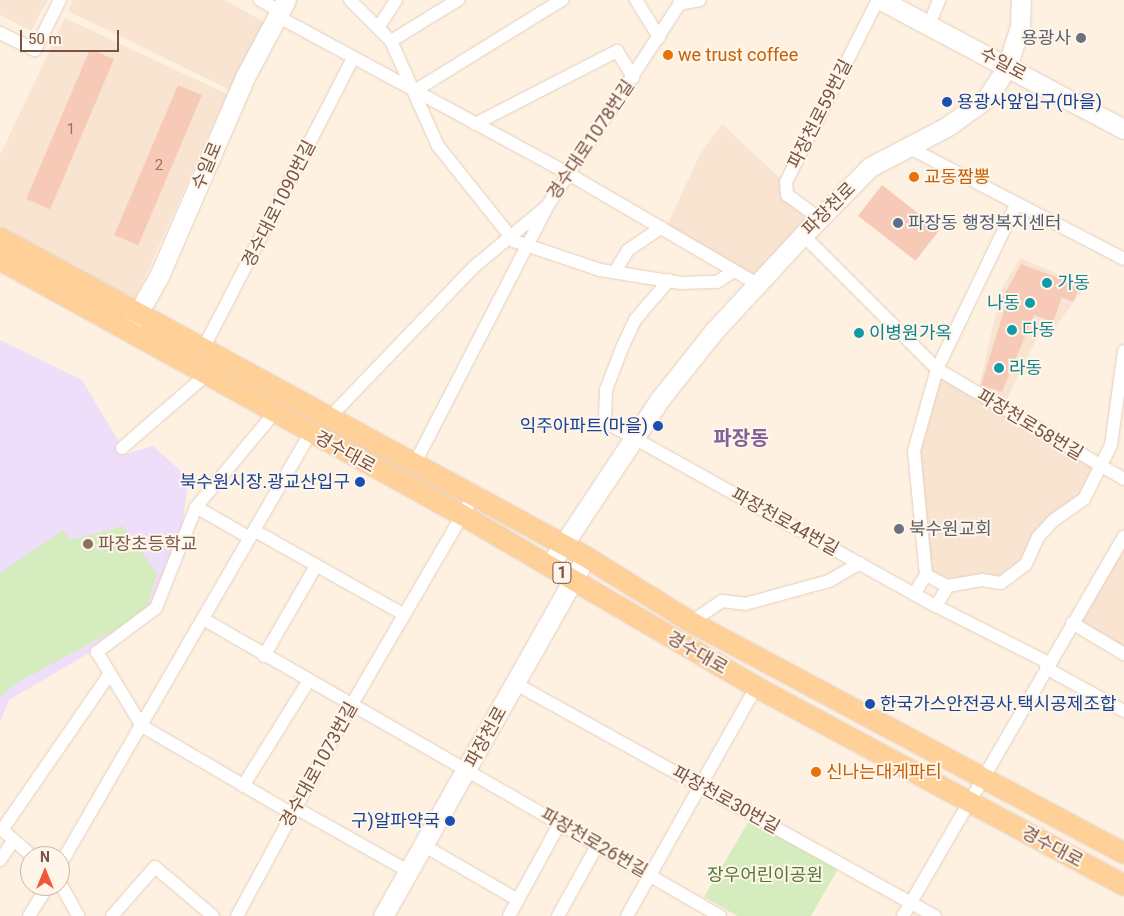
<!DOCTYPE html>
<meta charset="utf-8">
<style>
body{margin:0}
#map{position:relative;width:1124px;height:916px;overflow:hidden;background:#fef1e1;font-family:Roboto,"Noto Sans KR",sans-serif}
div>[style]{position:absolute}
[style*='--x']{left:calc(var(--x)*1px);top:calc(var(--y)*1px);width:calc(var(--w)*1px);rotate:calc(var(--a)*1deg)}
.residential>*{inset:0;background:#f9e4d2}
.education>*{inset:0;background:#eedefa}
.green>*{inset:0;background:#d5edbe}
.building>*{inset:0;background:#f6cab6;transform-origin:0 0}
.roads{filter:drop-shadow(0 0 1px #e5cebe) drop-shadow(0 0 1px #e5cebe)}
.street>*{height:12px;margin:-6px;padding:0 6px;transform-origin:6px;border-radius:6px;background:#fff}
.secondary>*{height:19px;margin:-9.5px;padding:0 9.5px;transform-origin:9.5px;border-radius:9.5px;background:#fff}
.primary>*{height:20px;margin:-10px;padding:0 10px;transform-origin:10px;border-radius:10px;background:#ffd097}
.dots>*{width:14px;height:14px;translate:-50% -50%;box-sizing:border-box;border:2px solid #fff5e9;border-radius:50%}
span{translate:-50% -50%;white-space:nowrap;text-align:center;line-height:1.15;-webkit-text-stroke:4px #fff5e9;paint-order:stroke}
.number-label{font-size:15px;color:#987161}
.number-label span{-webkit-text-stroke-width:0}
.shield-label span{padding:1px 4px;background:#fff5e9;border:1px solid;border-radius:4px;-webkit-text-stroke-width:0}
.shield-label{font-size:16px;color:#785345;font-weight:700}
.worship-label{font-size:18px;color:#5b616d}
.right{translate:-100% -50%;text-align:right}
.left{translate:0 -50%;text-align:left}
.food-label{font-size:18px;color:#c56008}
.street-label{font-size:18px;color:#785345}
.transit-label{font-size:18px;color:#164399}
.service-label{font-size:18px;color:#4e5e75}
.culture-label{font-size:18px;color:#0d838f}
.education-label{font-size:18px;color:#785e54}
.park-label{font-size:18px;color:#52793a}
.quarter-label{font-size:20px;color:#83609c;font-weight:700}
.north{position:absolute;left:20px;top:846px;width:50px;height:50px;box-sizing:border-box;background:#fff5e9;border:1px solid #c9b4a7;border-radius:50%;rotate:0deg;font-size:14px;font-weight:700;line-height:20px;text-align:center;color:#785345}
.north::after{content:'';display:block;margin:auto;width:18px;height:22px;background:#f4553a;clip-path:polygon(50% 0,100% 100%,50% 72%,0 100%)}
.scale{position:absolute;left:20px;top:30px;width:99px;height:22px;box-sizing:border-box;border:2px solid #785345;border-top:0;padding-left:6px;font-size:15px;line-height:18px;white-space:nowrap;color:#785345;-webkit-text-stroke:4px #fff5e9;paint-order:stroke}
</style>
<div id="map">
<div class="residential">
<i style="clip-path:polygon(0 0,48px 0,31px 31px,0 15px)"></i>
<i style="clip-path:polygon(73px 0,225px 0,266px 23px,230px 90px,68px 11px)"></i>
<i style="clip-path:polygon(65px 18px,227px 94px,134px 302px,0 226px,0 155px)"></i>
<i style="clip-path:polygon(722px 124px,780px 178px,811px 219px,757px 280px,666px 228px,699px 156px)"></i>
<i style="clip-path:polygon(1020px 258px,1086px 286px,1058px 323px,1040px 332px,1004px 405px,978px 392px,1001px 290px)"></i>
<i style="clip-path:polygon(938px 374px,1098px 470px,1083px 498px,1001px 579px,949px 582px,928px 572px,917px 451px)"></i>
<i style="clip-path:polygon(1124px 548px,1124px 649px,1079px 619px)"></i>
</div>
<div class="education">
<i style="clip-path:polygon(0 340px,82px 380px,126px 454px,153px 446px,189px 478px,182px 526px,153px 606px,96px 649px,9px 700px,0 722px)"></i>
</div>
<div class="green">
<i style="clip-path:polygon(123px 526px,157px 574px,145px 614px,20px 681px,0 697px,0 573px,63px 530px,70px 540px)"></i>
<i style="clip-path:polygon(750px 819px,838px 869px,811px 916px,737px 916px,704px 897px)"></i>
</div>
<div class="building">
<i style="left:90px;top:49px;width:26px;height:163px;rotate:23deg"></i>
<i style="left:178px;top:85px;width:26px;height:163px;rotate:23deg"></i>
<i style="left:882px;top:185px;width:73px;height:39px;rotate:38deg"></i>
<i style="clip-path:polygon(1021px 264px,1080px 286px,1073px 302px,1062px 297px,1053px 322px,1034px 315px,1002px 392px,981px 385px,1006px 304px,1000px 302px)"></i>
</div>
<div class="roads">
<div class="street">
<i style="--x:260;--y:0;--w:23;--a:29"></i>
<i style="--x:350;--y:0;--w:58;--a:45"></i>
<i style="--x:391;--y:41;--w:115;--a:65.9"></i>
<i style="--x:438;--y:146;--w:122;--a:51.3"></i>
<i style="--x:514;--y:241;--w:91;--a:18.6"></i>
<i style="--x:600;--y:270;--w:82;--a:9.1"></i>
<i style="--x:681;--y:283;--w:36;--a:-2"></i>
<i style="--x:717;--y:282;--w:20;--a:-33"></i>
<i style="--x:636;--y:0;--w:44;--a:58.1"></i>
<i style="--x:679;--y:4;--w:21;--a:-11"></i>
<i style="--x:277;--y:16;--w:330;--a:28.4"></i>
<i style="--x:567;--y:173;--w:222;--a:30.3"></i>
<i style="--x:929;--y:25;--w:27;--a:-68"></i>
<i style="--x:378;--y:28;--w:33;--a:-57"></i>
<i style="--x:0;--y:33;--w:39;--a:26"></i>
<i style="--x:35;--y:50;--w:56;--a:-63.4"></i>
<i style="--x:391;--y:41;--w:79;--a:-31.5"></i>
<i style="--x:416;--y:90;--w:172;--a:-31.7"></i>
<i style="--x:475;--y:124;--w:160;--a:-27.2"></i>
<i style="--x:617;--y:51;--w:31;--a:58"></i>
<i style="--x:908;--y:147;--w:243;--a:27.4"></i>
<i style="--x:819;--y:218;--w:39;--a:-144"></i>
<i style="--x:787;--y:195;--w:13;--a:-94"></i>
<i style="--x:786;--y:182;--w:204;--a:-63.2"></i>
<i style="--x:803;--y:235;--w:190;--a:45"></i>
<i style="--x:937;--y:369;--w:217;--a:30.5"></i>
<i style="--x:616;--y:270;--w:23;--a:-59"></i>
<i style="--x:628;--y:250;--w:40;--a:-34"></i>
<i style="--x:669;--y:280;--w:52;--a:130.4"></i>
<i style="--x:635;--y:320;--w:31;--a:115"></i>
<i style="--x:622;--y:348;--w:45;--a:110.9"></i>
<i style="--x:606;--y:390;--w:32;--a:92"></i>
<i style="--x:605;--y:422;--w:379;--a:29.1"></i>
<i style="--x:936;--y:606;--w:127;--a:26.8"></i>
<i style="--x:203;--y:349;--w:327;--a:-62.7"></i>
<i style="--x:275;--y:412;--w:124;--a:129.7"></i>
<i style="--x:196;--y:507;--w:109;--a:111.6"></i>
<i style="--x:156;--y:608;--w:74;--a:143.3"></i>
<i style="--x:97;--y:652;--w:87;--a:58.7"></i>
<i style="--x:142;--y:726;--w:173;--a:30.3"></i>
<i style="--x:329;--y:418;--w:211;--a:-46.2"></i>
<i style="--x:475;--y:266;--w:92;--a:-39.7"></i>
<i style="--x:122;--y:448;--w:113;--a:-41"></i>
<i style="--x:415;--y:463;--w:290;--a:-62.7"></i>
<i style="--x:548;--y:205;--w:245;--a:-56.8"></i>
<i style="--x:196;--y:507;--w:62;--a:29.9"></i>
<i style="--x:255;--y:531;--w:170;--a:29.3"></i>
<i style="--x:926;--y:575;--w:25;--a:27"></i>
<i style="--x:914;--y:594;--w:22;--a:-58"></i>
<i style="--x:926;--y:575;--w:125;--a:-95.5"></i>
<i style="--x:914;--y:451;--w:85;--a:-74.3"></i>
<i style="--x:937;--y:369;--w:184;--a:-64.3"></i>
<i style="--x:936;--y:606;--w:23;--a:-59"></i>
<i style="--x:948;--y:586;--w:35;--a:-10"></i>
<i style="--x:982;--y:580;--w:19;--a:9"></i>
<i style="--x:1001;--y:583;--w:31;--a:-37"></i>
<i style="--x:1026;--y:564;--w:30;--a:-66"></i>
<i style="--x:1038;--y:537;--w:23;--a:-47"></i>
<i style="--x:1054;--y:520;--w:37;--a:-35"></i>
<i style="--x:1084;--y:499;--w:60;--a:-63.4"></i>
<i style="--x:1111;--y:445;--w:95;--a:-82.1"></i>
<i style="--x:205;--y:620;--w:594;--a:29.89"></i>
<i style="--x:691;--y:622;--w:37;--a:-34"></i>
<i style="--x:722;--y:601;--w:23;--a:7"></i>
<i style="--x:745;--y:604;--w:87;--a:-15.3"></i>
<i style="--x:829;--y:581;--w:36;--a:-30"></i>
<i style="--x:1072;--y:623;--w:61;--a:30.8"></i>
<i style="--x:264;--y:656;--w:104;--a:-60"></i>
<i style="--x:1046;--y:668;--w:89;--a:28.9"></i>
<i style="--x:516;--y:684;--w:479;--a:29"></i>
<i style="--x:243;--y:786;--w:123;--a:-58"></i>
<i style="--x:294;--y:807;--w:131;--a:29.3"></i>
<i style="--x:0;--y:828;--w:43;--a:41.2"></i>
<i style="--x:2;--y:830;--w:188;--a:-55.4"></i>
<i style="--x:423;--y:845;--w:110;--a:30.1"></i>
<i style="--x:0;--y:860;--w:24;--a:-55"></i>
<i style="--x:60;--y:865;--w:499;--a:-59.9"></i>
<i style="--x:60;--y:883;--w:38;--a:61"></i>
<i style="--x:29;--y:916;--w:36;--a:-58"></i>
<i style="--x:112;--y:916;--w:65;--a:-48.7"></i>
<i style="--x:155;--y:867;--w:76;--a:40.2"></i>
<i style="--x:237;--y:916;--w:241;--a:-61.5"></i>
<i style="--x:352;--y:704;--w:242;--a:-59.7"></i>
<i style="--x:509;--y:916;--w:106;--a:-61.3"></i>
<i style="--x:558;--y:916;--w:82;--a:-60.9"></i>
<i style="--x:627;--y:916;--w:263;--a:-60.6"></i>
<i style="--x:903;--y:916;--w:439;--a:-59.8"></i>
</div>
<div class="secondary">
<i style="--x:881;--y:0;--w:275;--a:28"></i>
<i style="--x:131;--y:326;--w:57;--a:-60.8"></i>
<i style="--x:159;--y:276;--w:217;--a:-66.6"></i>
<i style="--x:245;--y:77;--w:87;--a:-62"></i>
<i style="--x:549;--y:566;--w:201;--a:-56.4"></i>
<i style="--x:660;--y:399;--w:87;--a:-51.5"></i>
<i style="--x:714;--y:331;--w:131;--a:-47.2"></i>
<i style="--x:803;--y:235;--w:95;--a:-45.4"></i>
<i style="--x:870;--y:167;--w:88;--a:-27.7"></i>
<i style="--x:948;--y:126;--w:48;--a:-35.7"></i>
<i style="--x:987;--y:98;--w:37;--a:-57"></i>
<i style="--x:1007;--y:67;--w:43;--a:-72.4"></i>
<i style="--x:1020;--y:26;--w:26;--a:-88"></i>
<i style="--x:383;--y:916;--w:412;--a:-60.5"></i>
</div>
<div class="primary">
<i style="--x:0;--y:238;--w:667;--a:28.56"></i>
<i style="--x:586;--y:557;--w:123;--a:31.8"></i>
<i style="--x:691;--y:622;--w:491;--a:28.1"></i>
<i style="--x:0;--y:260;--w:528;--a:28.9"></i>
<i style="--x:462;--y:515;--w:341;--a:30.3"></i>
<i style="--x:756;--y:687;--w:418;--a:28.3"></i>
</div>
</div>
<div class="dots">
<i style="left:1081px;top:38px;background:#6b7280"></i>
<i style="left:668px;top:55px;background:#e8710a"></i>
<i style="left:947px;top:102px;background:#1a4fb4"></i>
<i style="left:914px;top:177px;background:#e8710a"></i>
<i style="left:898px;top:223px;background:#5c6f8a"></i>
<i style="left:1047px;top:283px;background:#0f9aa8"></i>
<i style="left:1030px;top:303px;background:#0f9aa8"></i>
<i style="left:1012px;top:330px;background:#0f9aa8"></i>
<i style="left:859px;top:333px;background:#0f9aa8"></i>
<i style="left:999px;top:368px;background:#0f9aa8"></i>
<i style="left:658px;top:426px;background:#1a4fb4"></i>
<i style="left:360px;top:482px;background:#1a4fb4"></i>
<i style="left:899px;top:529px;background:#6b7280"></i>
<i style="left:88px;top:544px;background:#8d6e63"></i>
<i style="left:870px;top:704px;background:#1a4fb4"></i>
<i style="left:816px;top:772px;background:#e8710a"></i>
<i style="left:450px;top:821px;background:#1a4fb4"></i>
</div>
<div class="number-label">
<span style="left:71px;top:130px">1</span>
<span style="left:159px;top:166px">2</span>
</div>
<div class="shield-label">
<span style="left:562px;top:573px">1</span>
</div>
<div class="worship-label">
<span class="right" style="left:1071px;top:38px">용광사</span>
<span class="left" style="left:909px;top:529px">북수원교회</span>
</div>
<div class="food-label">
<span class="left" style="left:678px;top:55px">we trust coffee</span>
<span class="left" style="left:924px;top:177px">교동짬뽕</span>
<span class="left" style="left:826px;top:772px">신나는대게파티</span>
</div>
<div class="street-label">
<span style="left:1003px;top:64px;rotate:28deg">수일로</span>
<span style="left:820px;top:114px;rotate:-63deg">파장천로59번길</span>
<span style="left:591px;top:140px;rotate:-56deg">경수대로1078번길</span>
<span style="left:207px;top:166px;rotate:-67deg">수일로</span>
<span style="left:279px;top:204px;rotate:-63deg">경수대로1090번길</span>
<span style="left:829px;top:209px;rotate:-45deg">파장천로</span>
<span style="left:1030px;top:425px;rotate:31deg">파장천로58번길</span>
<span style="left:345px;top:452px;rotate:29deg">경수대로</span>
<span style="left:785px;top:522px;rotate:29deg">파장천로44번길</span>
<span style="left:697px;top:653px;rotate:30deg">경수대로</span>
<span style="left:486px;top:737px;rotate:-61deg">파장천로</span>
<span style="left:319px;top:765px;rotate:-61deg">경수대로1073번길</span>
<span style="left:726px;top:800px;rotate:29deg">파장천로30번길</span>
<span style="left:594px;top:843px;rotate:30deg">파장천로26번길</span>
<span style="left:1052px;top:847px;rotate:28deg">경수대로</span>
</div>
<div class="transit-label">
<span class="left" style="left:957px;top:102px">용광사앞입구(마을)</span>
<span class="right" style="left:648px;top:426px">익주아파트(마을)</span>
<span class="right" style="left:350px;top:482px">북수원시장.광교산입구</span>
<span class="left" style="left:880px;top:704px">한국가스안전공사.택시공제조합</span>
<span class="right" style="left:440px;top:821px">구)알파약국</span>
</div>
<div class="service-label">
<span class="left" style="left:908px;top:223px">파장동 행정복지센터</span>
</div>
<div class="culture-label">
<span class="left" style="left:1057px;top:283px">가동</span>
<span class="right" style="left:1020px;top:303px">나동</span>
<span class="left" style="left:1022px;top:330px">다동</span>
<span class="left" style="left:869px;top:333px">이병원가옥</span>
<span class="left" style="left:1009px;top:368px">라동</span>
</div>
<div class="education-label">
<span class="left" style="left:98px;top:544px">파장초등학교</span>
</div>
<div class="park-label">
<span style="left:765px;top:875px">장우어린이공원</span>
</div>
<div class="quarter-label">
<span style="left:741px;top:438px">파장동</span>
</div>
<div class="north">N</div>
<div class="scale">50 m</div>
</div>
